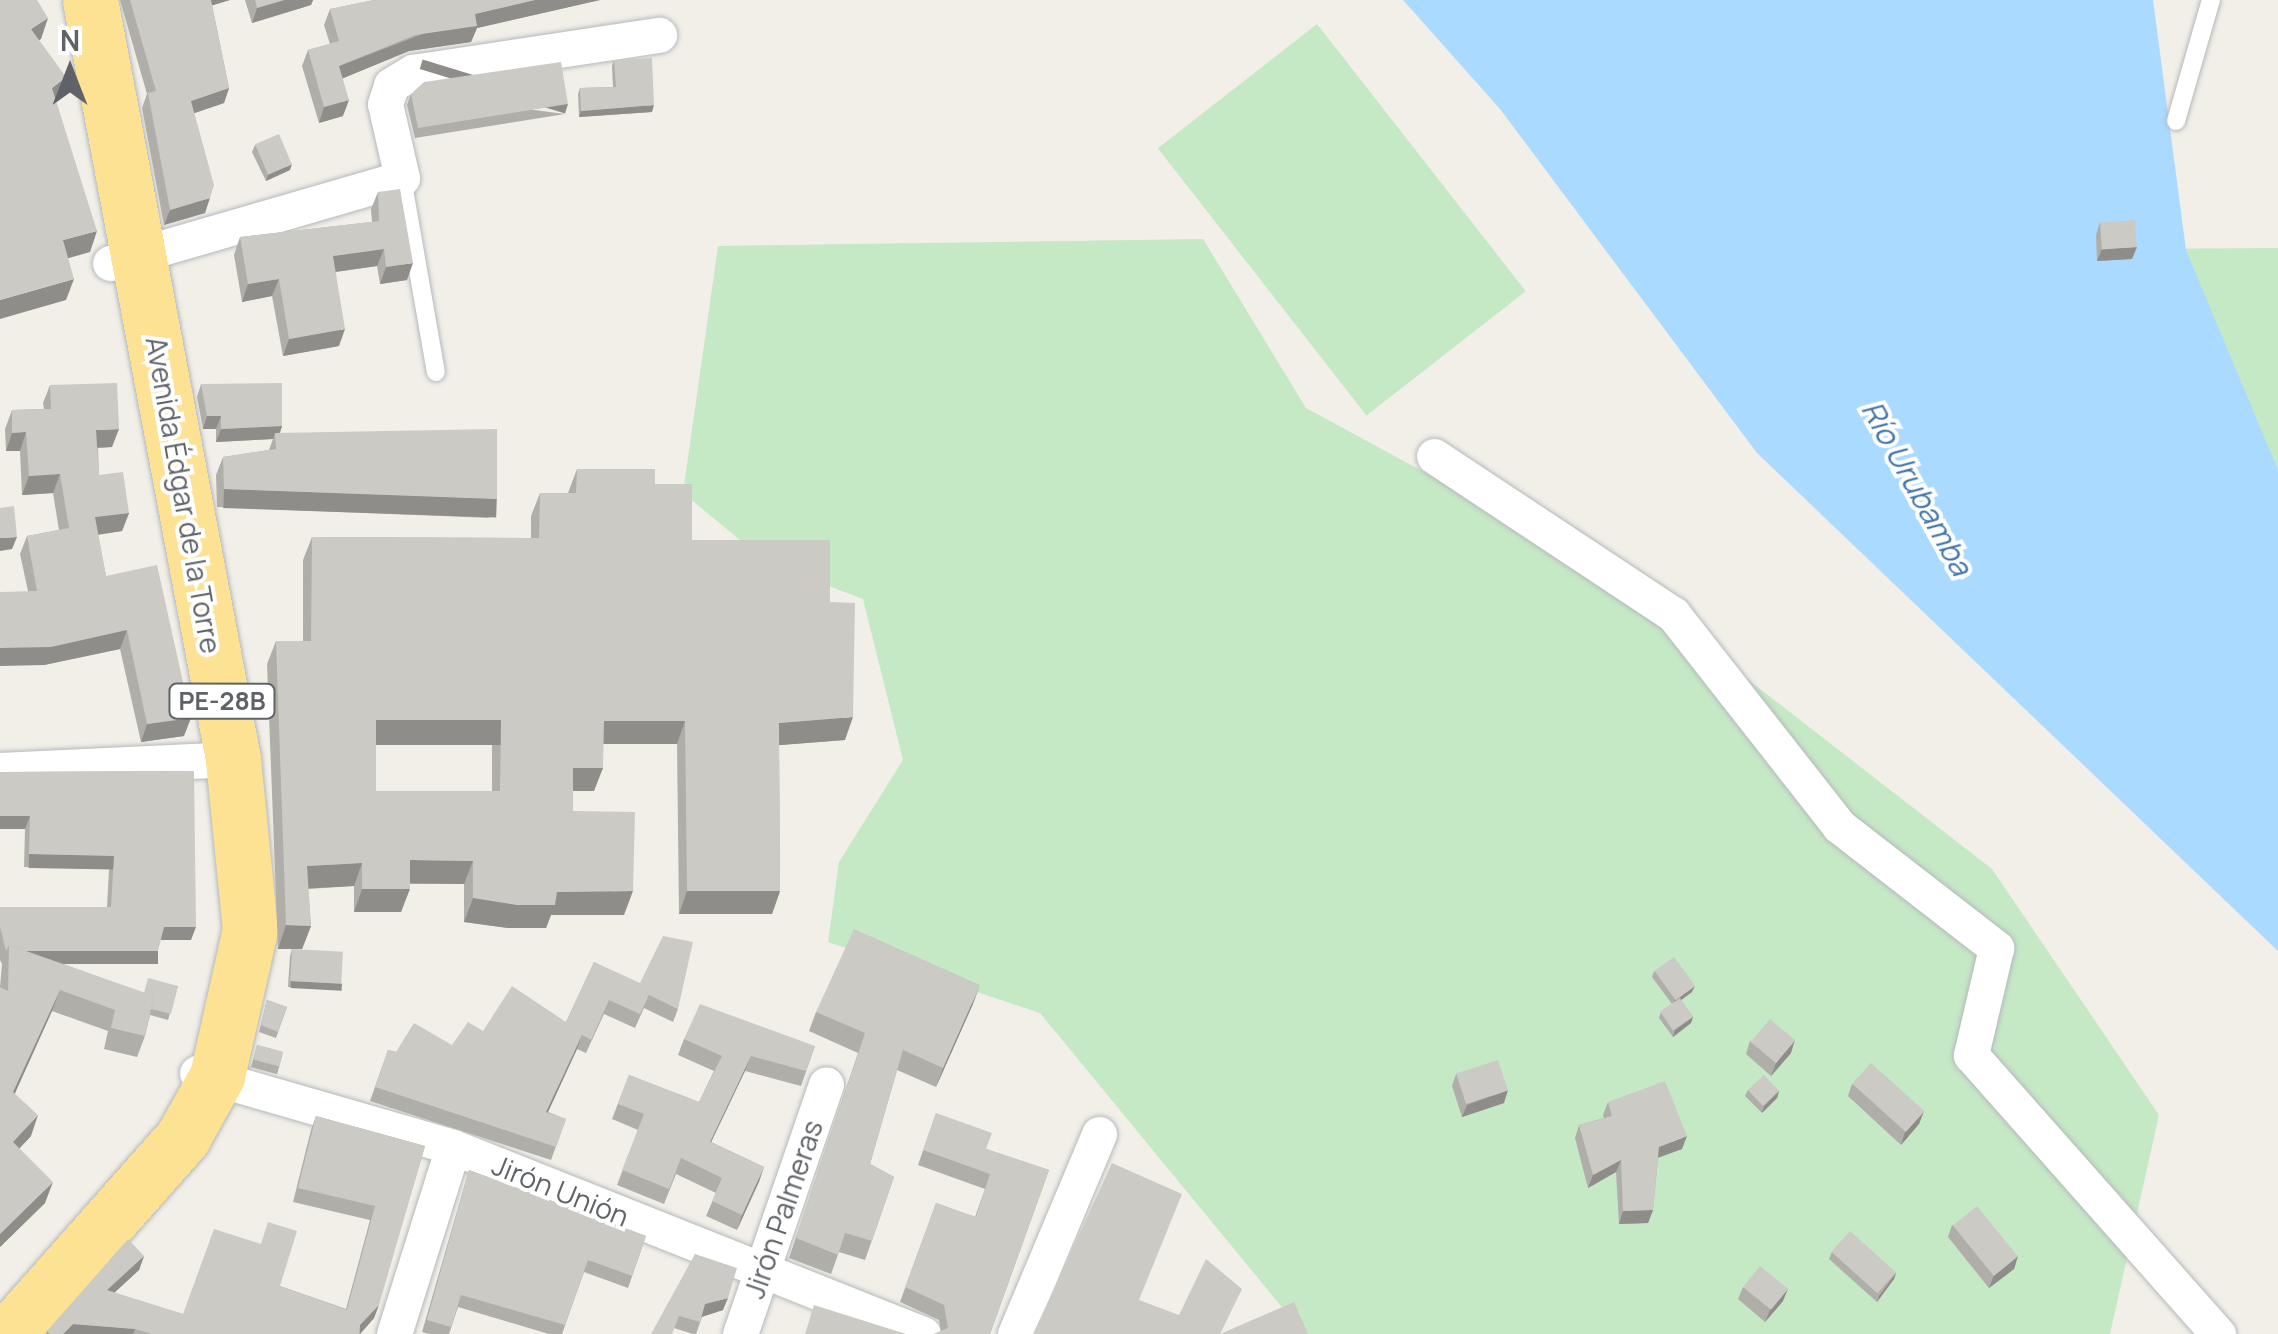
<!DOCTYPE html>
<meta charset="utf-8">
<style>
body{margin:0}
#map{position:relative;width:2278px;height:1334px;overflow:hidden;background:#f1efe8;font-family:Manrope,sans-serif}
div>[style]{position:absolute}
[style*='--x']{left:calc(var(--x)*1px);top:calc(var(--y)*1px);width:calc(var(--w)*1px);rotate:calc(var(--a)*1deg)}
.green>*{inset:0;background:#c5e8c5;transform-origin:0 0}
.water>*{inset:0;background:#aadaff}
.roads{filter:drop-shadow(0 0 2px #b5b8bc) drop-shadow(0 0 2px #b5b8bc)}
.lane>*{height:18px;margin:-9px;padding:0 9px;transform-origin:9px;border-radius:9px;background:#fff}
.street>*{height:35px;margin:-17.5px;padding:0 17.5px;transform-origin:17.5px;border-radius:17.5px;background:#fff}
.highway>*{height:55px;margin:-27.5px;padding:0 27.5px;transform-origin:27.5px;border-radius:27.5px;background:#fde293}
.wall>*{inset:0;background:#afaea9;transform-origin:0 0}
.shaded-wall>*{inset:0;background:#8f8d8a;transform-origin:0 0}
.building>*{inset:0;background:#cccac5;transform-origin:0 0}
span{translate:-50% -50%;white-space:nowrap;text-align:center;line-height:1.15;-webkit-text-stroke:8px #fff;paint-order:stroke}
.shield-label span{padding:2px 8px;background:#fff;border:2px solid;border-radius:8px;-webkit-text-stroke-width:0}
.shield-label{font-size:25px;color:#5f6368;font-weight:700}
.street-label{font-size:28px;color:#5f6368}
.water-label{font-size:30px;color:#4174aa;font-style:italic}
.north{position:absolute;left:20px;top:20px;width:100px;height:100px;-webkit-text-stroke:8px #fff;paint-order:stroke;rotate:0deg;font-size:28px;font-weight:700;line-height:40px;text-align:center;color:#5f6368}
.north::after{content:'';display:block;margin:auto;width:35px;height:45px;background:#5f6368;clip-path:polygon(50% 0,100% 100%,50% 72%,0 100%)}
</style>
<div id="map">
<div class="green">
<i style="left:1317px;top:24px;width:339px;height:202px;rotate:52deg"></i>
<i style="clip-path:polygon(1203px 239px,1306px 408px,1612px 574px,1992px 869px,2159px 1115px,2110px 1334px,1304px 1334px,1040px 1013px,828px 942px,839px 862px,903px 760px,863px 599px,768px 563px,683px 493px,718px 246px)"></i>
<i style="clip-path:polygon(2278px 248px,2278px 540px,2010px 250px)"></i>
</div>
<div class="water">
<i style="clip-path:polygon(1403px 0,2153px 0,2186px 250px,2278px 470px,2278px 951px,1757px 453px,1500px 109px)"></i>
</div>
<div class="roads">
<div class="lane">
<i style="--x:2176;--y:121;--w:126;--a:-73.9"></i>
<i style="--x:402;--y:178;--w:197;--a:80.1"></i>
</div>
<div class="street">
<i style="--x:110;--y:263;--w:304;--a:-16.2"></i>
<i style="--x:402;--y:178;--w:76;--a:-102.9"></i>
<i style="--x:385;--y:104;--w:20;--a:-72"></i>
<i style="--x:391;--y:85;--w:26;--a:-31"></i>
<i style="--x:413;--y:72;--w:249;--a:-8.6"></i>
<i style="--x:1434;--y:456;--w:287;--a:33.5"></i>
<i style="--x:1673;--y:614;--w:269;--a:51.9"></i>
<i style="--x:1839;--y:826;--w:199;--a:37.8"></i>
<i style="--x:1996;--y:948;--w:110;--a:103.2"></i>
<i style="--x:1971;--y:1055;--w:373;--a:48.5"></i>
<i style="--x:0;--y:770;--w:233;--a:-2.7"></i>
<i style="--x:197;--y:1073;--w:266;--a:16.1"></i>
<i style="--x:453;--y:1147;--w:506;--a:21.7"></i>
<i style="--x:394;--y:1334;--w:196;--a:-72.5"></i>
<i style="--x:740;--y:1334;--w:264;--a:-71"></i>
<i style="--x:1015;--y:1334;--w:217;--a:-67.2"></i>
</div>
<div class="highway">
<i style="--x:9;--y:1334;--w:263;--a:-48.5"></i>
<i style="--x:183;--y:1137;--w:70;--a:-60.9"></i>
<i style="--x:217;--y:1076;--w:150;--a:-77.3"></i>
<i style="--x:250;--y:930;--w:172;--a:-95.7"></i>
<i style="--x:233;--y:759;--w:772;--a:-100.67"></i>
</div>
</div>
<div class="wall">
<i style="clip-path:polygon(120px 0,230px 0,212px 5px,229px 88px,224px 103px,194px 113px,205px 213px,164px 225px,142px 108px,147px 94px)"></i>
<i style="clip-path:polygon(245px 0,313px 0,311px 5px,252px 23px)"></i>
<i style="clip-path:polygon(374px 0,600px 0,477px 28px,471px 42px,409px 51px,343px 78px,343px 116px,319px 123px,302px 66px,308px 50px,330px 44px,324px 25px,330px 9px)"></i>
<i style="clip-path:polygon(614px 60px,652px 112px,579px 117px,578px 94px,580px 88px,613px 87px,612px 66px)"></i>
<i style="clip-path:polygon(411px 94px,565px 114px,415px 138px,407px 105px)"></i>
<i style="clip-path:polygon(255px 145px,290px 170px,266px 181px,252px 152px)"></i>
<i style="clip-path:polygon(378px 192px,407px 280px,380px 284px,377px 266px,336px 272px,339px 346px,283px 356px,272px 296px,242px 302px,234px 255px,240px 237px,372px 222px,371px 209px)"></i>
<i style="clip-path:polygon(2100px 222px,2132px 259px,2097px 261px,2096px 235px)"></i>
<i style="clip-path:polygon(201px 384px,282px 426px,280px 433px,490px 518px,217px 507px,216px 475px,223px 457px,269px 450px,273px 439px,216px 442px,216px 429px,203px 429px,197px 397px)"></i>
<i style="clip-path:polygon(50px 385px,112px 447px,98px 448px,99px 475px,129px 513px,122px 531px,98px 535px,106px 576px,184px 736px,141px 742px,120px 649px,44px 665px,20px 554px,27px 536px,59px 530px,53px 493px,22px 495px,20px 451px,6px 451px,5px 429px,12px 410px,44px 409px,43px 403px)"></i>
<i style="clip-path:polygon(evenodd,577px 469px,655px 484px,692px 540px,830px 602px,845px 740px,779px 745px,780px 891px,772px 914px,679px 914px,677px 744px,603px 744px,594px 791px,573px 791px,573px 811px,624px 915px,551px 915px,546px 928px,508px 928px,464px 922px,464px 884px,410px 884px,401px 912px,354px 912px,354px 886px,308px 889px,311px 926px,302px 949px,278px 949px,267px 664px,276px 641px,303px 641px,303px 560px,312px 537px,531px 538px,531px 516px,540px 493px,568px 493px,577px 469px,376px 743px,492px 743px,492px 791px,376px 791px,376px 743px)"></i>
<i style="clip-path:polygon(194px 771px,191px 940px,160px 940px,153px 964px,63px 964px,143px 993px,178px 986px,168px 1020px,150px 1015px,145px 1036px,137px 1057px,104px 1049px,108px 1031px,52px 1011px,15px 1093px,31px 1136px,19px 1148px,45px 1203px,0 1247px,0 987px,2px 964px,0 960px,0 907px,107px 907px,109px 869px,24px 867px,25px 829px,0 772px)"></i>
<i style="clip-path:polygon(292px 949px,342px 984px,340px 990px,288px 987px,290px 956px)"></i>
<i style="clip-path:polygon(594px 962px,678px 1009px,673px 1022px,644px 1008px,635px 1028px,604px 1014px,586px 1053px,577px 1049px,548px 1112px,566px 1119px,551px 1160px,370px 1101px,388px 1050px,396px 1052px,452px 1045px,483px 1031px,566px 1022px)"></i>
<i style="clip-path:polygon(1654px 971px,1692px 992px,1681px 1000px,1693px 1017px,1691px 1023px,1673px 1037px,1659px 1018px,1661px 1012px,1672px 1004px,1652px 977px)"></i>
<i style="clip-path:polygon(267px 1000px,287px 1007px,276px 1038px,259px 1032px)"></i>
<i style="clip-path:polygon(973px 1004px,936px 1087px,897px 1070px,870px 1164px,894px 1177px,865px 1260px,839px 1252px,831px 1274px,789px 1258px,858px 1053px,809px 1031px,816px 1012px)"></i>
<i style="clip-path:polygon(684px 1039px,815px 1046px,801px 1086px,745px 1071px,711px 1142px,764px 1167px,737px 1230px,706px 1216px,716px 1193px,676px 1174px,664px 1204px,617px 1185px,638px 1130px,612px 1119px,629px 1075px,699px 1102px,714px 1071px,678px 1055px)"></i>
<i style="clip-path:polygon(1750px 1041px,1791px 1053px,1771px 1076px,1746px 1054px)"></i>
<i style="left:257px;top:1045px;width:27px;height:23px;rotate:15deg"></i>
<i style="clip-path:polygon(1456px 1074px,1504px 1103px,1462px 1117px,1452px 1086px)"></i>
<i style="clip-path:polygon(1852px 1084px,1924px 1111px,1919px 1124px,1901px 1145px,1848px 1096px)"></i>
<i style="clip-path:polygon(1748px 1090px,1779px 1091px,1777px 1098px,1762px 1113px,1745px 1096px)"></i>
<i style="clip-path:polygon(1608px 1102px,1682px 1149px,1658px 1158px,1653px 1210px,1648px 1223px,1619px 1224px,1616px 1172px,1588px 1188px,1575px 1138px,1579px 1125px,1604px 1118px,1603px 1115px)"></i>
<i style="clip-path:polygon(936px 1113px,986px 1149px,1049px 1170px,990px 1334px,941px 1331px,939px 1320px,900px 1302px,936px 1203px,975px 1217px,985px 1189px,918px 1165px)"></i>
<i style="clip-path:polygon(316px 1116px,425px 1146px,374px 1318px,360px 1334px,45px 1334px,47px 1331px,144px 1256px,139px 1270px,114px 1293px,183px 1314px,280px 1286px,346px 1309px,370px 1220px,293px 1202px,311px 1130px)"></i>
<i style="clip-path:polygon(469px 1170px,646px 1236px,628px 1288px,584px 1272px,562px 1334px,549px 1334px,458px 1307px,449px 1334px,429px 1334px,422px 1332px)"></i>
<i style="clip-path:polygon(1952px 1225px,2018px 1256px,2014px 1269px,1989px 1288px,1948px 1237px)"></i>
<i style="clip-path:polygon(1832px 1252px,1896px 1273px,1894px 1279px,1877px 1302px,1829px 1259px)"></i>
<i style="clip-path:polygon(695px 1254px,723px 1310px,702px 1317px,696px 1334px,693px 1334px,674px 1328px)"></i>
<i style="clip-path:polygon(1743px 1287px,1783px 1301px,1765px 1322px,1738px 1299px)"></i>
</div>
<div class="shaded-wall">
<i style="clip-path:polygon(206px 0,230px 0,204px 8px)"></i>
<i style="clip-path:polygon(284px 0,313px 0,311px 5px,252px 23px,257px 8px)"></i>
<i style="clip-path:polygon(535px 0,600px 0,477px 28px,471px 42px,409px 51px,334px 82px,339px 66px,475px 14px)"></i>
<i style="clip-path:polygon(48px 18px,41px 39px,23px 50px,31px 29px)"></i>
<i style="clip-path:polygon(66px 77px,58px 99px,44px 109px,52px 88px)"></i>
<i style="clip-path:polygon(229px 88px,224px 103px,186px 116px,191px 101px)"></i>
<i style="clip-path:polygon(349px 100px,343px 116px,319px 123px,324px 107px)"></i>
<i style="left:568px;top:104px;width:10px;height:152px;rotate:107deg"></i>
<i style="clip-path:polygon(654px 105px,652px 112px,579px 117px,581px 111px)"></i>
<i style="clip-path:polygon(292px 164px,290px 170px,266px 181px,268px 175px)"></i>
<i style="clip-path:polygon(210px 198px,205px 213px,164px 225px,170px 210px)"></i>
<i style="clip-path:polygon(97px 231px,90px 252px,55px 262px,63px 240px)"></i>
<i style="clip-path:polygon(2137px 247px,2132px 259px,2097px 261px,2102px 249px)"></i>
<i style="clip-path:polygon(384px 249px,377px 266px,327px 273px,333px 256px)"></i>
<i style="clip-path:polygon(413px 263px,407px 280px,380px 284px,386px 267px)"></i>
<i style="clip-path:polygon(74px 279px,66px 300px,0 319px,0 300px)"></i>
<i style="clip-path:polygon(279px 279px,272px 296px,242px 302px,248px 284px)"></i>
<i style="clip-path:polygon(345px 329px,339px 346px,283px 356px,289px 339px)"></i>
<i style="clip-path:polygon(207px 416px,221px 416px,216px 429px,203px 429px)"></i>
<i style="clip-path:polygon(282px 426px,278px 438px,275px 433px,273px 439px,216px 442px,221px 429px)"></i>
<i style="clip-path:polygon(119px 429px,112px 447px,90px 448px,96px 430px)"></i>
<i style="clip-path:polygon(26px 432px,20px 451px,6px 451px,12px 433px)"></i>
<i style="clip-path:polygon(60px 474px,53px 493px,22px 495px,29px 476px)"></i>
<i style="left:224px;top:489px;width:273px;height:19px;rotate:2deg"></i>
<i style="clip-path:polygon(129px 513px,122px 531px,88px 536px,95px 517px)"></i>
<i style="clip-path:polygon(17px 537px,12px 549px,0 551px,0 538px)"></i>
<i style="clip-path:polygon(127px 630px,120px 649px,44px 665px,0 666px,0 648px)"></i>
<i style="clip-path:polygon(853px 717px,845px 740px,770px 746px,779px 723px)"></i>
<i style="clip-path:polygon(191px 718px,184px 736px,141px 742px,147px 724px)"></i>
<i style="left:376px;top:720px;width:125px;height:25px"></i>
<i style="clip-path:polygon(604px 721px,685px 721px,677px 744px,595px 744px)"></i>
<i style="clip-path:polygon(573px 768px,603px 768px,594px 791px,564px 791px)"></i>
<i style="clip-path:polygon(0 816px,30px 816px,25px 829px,0 829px)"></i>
<i style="left:29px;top:854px;width:85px;height:14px;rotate:1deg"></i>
<i style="clip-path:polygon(410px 860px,473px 861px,464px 884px,401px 883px)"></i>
<i style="clip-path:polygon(362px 863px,354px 886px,298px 889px,307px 866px)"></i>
<i style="clip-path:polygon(362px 889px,410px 889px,401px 912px,354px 912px)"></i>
<i style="clip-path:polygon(633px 891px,624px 915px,551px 915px,546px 928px,508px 928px,464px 922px,473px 898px,557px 892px)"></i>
<i style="clip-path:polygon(687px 891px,780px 891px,772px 914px,679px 914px)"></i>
<i style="clip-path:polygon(286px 925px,311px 926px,302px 949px,278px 949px)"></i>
<i style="clip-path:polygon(164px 927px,196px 927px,191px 940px,159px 940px)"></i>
<i style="left:9px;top:951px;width:149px;height:13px"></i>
<i style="left:291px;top:981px;width:51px;height:7px;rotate:3deg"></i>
<i style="clip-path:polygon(980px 985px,973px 1004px,936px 1087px,943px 1068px)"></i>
<i style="clip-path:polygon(1695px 986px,1692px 992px,1673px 1006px,1675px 1000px)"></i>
<i style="clip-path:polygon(60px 990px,52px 1011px,6px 1113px,13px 1092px)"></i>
<i style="clip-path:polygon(1693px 1017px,1691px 1023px,1673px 1037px,1675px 1030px)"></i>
<i style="clip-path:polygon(582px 1035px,577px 1049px,542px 1125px,546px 1112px)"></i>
<i style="clip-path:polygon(1795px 1040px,1791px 1053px,1771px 1076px,1776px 1063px)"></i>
<i style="clip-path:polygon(751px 1056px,745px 1071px,704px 1157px,710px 1142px)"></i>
<i style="clip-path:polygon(1508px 1090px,1504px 1103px,1462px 1117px,1467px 1105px)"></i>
<i style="clip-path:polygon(1779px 1091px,1777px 1098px,1762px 1113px,1764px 1106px)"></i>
<i style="clip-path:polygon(1924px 1111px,1919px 1124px,1901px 1145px,1905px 1132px)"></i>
<i style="clip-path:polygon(38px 1115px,31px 1136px,6px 1163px,13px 1142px)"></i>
<i style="clip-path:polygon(1687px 1136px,1682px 1149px,1654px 1159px,1659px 1147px)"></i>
<i style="clip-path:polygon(1621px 1160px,1616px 1172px,1588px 1188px,1593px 1175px)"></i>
<i style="clip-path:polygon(764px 1167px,759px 1182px,737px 1230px,742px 1215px)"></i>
<i style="clip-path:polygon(53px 1182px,45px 1203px,0 1247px,0 1234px)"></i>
<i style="clip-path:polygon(1653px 1210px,1648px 1223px,1619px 1224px,1623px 1211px)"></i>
<i style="clip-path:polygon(144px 1256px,139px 1270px,102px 1304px,107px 1290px)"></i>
<i style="clip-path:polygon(2018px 1256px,2014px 1269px,1989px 1288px,1994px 1275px)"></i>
<i style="clip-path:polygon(1896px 1273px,1894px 1279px,1877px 1302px,1879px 1296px)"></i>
<i style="clip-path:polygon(1788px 1289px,1783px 1301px,1765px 1322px,1770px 1310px)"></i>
<i style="clip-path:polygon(728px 1298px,723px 1310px,701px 1317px,705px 1304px)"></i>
<i style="clip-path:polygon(379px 1305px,374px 1318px,360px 1334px,360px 1325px)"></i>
<i style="clip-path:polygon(73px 1324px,135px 1329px,133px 1334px,63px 1334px)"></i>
</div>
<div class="building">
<i style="clip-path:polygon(0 0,37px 0,48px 18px,31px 29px,66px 77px,52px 88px,97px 231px,63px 240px,74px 279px,0 300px)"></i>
<i style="clip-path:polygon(130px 0,211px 0,229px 88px,191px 101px,214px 185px,210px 198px,170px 210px,148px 93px,156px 91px)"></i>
<i style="clip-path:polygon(255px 0,284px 0,257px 8px)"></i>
<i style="clip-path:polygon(374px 0,535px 0,475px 14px,477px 26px,415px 35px,339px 66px,349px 100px,324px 107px,308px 50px,339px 41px,330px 9px)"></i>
<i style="clip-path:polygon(652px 58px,654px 105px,581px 111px,580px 88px,616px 87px,614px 60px)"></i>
<i style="clip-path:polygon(561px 62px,568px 104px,418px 128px,411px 94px,424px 82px)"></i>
<i style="left:279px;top:134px;width:33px;height:26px;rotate:67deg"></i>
<i style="clip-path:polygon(400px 189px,413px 263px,386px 267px,384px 249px,333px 256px,345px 329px,289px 339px,279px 279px,248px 284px,240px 237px,379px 221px,378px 192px)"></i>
<i style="left:2135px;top:220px;width:27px;height:35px;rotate:86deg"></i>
<i style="clip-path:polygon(117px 383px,119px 429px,96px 430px,99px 475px,123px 472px,129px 513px,95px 517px,106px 576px,157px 565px,191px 718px,147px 724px,127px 630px,51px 647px,0 648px,0 592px,37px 591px,27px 536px,69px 528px,60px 474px,29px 476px,26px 432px,12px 433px,12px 410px,51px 409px,50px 385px)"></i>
<i style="clip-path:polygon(282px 383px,282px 426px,221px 429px,221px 416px,207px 416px,201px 384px)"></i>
<i style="clip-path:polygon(497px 429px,497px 499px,224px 489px,223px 457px,276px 449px,275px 433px)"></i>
<i style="clip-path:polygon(evenodd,577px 469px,655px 469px,655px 484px,692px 484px,692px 540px,830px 540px,830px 602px,855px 603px,853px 717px,779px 723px,780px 891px,687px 891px,685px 721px,604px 721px,603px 768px,573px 768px,573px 811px,635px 812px,633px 891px,557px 892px,555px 905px,517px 905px,473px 898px,473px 861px,410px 860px,410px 889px,362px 889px,362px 863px,307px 866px,311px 926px,286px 925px,276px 641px,311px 641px,312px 537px,539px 538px,540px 493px,576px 493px,577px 469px,376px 720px,501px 720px,500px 791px,376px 791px,376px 720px)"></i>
<i style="clip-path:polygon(14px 506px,17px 537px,0 538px,0 508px)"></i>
<i style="clip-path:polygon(194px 771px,196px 927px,164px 927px,158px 951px,26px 951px,9px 945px,6px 951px,0 927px,0 907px,111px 907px,114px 856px,29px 854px,30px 816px,0 816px,0 772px)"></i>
<i style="clip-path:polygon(854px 929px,980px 985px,943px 1068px,903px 1050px,870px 1164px,894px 1177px,872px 1241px,845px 1233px,838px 1255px,796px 1238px,865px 1033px,816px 1012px)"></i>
<i style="clip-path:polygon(663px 936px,693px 942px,678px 1009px,649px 995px,640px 1014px,609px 1000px,591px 1040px,582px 1035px,546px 1112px,566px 1119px,556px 1147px,375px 1087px,388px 1050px,396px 1052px,414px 1023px,452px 1045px,468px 1022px,483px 1031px,512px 986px,566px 1022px,594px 962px,640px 983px)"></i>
<i style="clip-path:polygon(9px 945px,154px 996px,145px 1036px,111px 1028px,115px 1010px,60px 990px,13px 1092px,38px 1115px,13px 1142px,53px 1182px,0 1234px,0 987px,8px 991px)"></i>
<i style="left:292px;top:949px;width:51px;height:32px;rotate:3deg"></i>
<i style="left:1674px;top:957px;width:36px;height:24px;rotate:54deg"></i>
<i style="clip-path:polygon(148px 978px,178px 986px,171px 1014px,151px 1009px,154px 996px,144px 993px)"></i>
<i style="left:1680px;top:998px;width:23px;height:24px;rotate:56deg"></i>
<i style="clip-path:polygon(267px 1000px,287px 1007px,278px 1032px,261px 1025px)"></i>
<i style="clip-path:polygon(700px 1004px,815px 1046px,806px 1071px,751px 1056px,710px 1142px,764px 1167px,742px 1215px,712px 1201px,722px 1178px,681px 1158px,669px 1189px,622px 1170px,644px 1114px,618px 1104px,629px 1075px,699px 1102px,722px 1056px,684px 1039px)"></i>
<i style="left:1770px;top:1019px;width:33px;height:30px;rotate:40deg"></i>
<i style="left:257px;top:1045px;width:27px;height:15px;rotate:15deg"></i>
<i style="left:1498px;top:1060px;width:32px;height:44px;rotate:72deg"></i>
<i style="left:1871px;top:1063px;width:72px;height:28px;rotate:42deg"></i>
<i style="left:1764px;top:1075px;width:22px;height:22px;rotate:47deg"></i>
<i style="clip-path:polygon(1665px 1081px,1687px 1136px,1659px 1147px,1653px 1210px,1623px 1211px,1621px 1160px,1593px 1175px,1579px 1125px,1612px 1116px,1608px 1102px)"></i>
<i style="clip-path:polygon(936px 1113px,992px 1133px,986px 1149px,1049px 1170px,990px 1334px,933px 1334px,948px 1328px,944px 1305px,905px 1287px,936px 1203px,976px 1217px,990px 1174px,923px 1150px)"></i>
<i style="clip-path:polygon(316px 1116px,425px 1146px,379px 1305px,360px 1325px,359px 1334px,152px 1334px,135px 1329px,73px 1324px,63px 1334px,50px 1334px,47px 1331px,128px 1239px,144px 1256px,107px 1290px,183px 1314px,214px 1229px,261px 1244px,268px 1222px,297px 1231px,280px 1286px,347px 1310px,375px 1206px,298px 1188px)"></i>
<i style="clip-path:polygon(1112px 1163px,1182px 1194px,1139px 1300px,1179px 1315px,1206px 1259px,1242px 1289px,1220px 1334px,1294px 1302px,1308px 1334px,1033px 1334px)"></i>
<i style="clip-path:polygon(469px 1170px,646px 1236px,632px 1276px,588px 1260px,565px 1325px,461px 1295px,451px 1327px,427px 1320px)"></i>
<i style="left:1977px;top:1206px;width:65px;height:31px;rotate:51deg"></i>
<i style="left:1850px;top:1231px;width:62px;height:28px;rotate:42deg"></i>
<i style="clip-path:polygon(695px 1254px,737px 1268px,728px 1298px,705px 1304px,700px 1322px,679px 1316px,672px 1334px,651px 1334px)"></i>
<i style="left:1760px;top:1266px;width:36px;height:27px;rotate:39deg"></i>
<i style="clip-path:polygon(814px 1305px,906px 1334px,805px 1334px)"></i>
</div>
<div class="shield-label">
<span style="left:222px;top:701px">PE-28B</span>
</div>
<div class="street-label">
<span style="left:184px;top:495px;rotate:80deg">Avenida Édgar de la Torre</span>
<span style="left:561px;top:1190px;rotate:22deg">Jirón Unión</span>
<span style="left:783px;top:1209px;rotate:-71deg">Jirón Palmeras</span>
</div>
<div class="water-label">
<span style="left:1917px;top:488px;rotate:61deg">Río Urubamba</span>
</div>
<div class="north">N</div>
</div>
